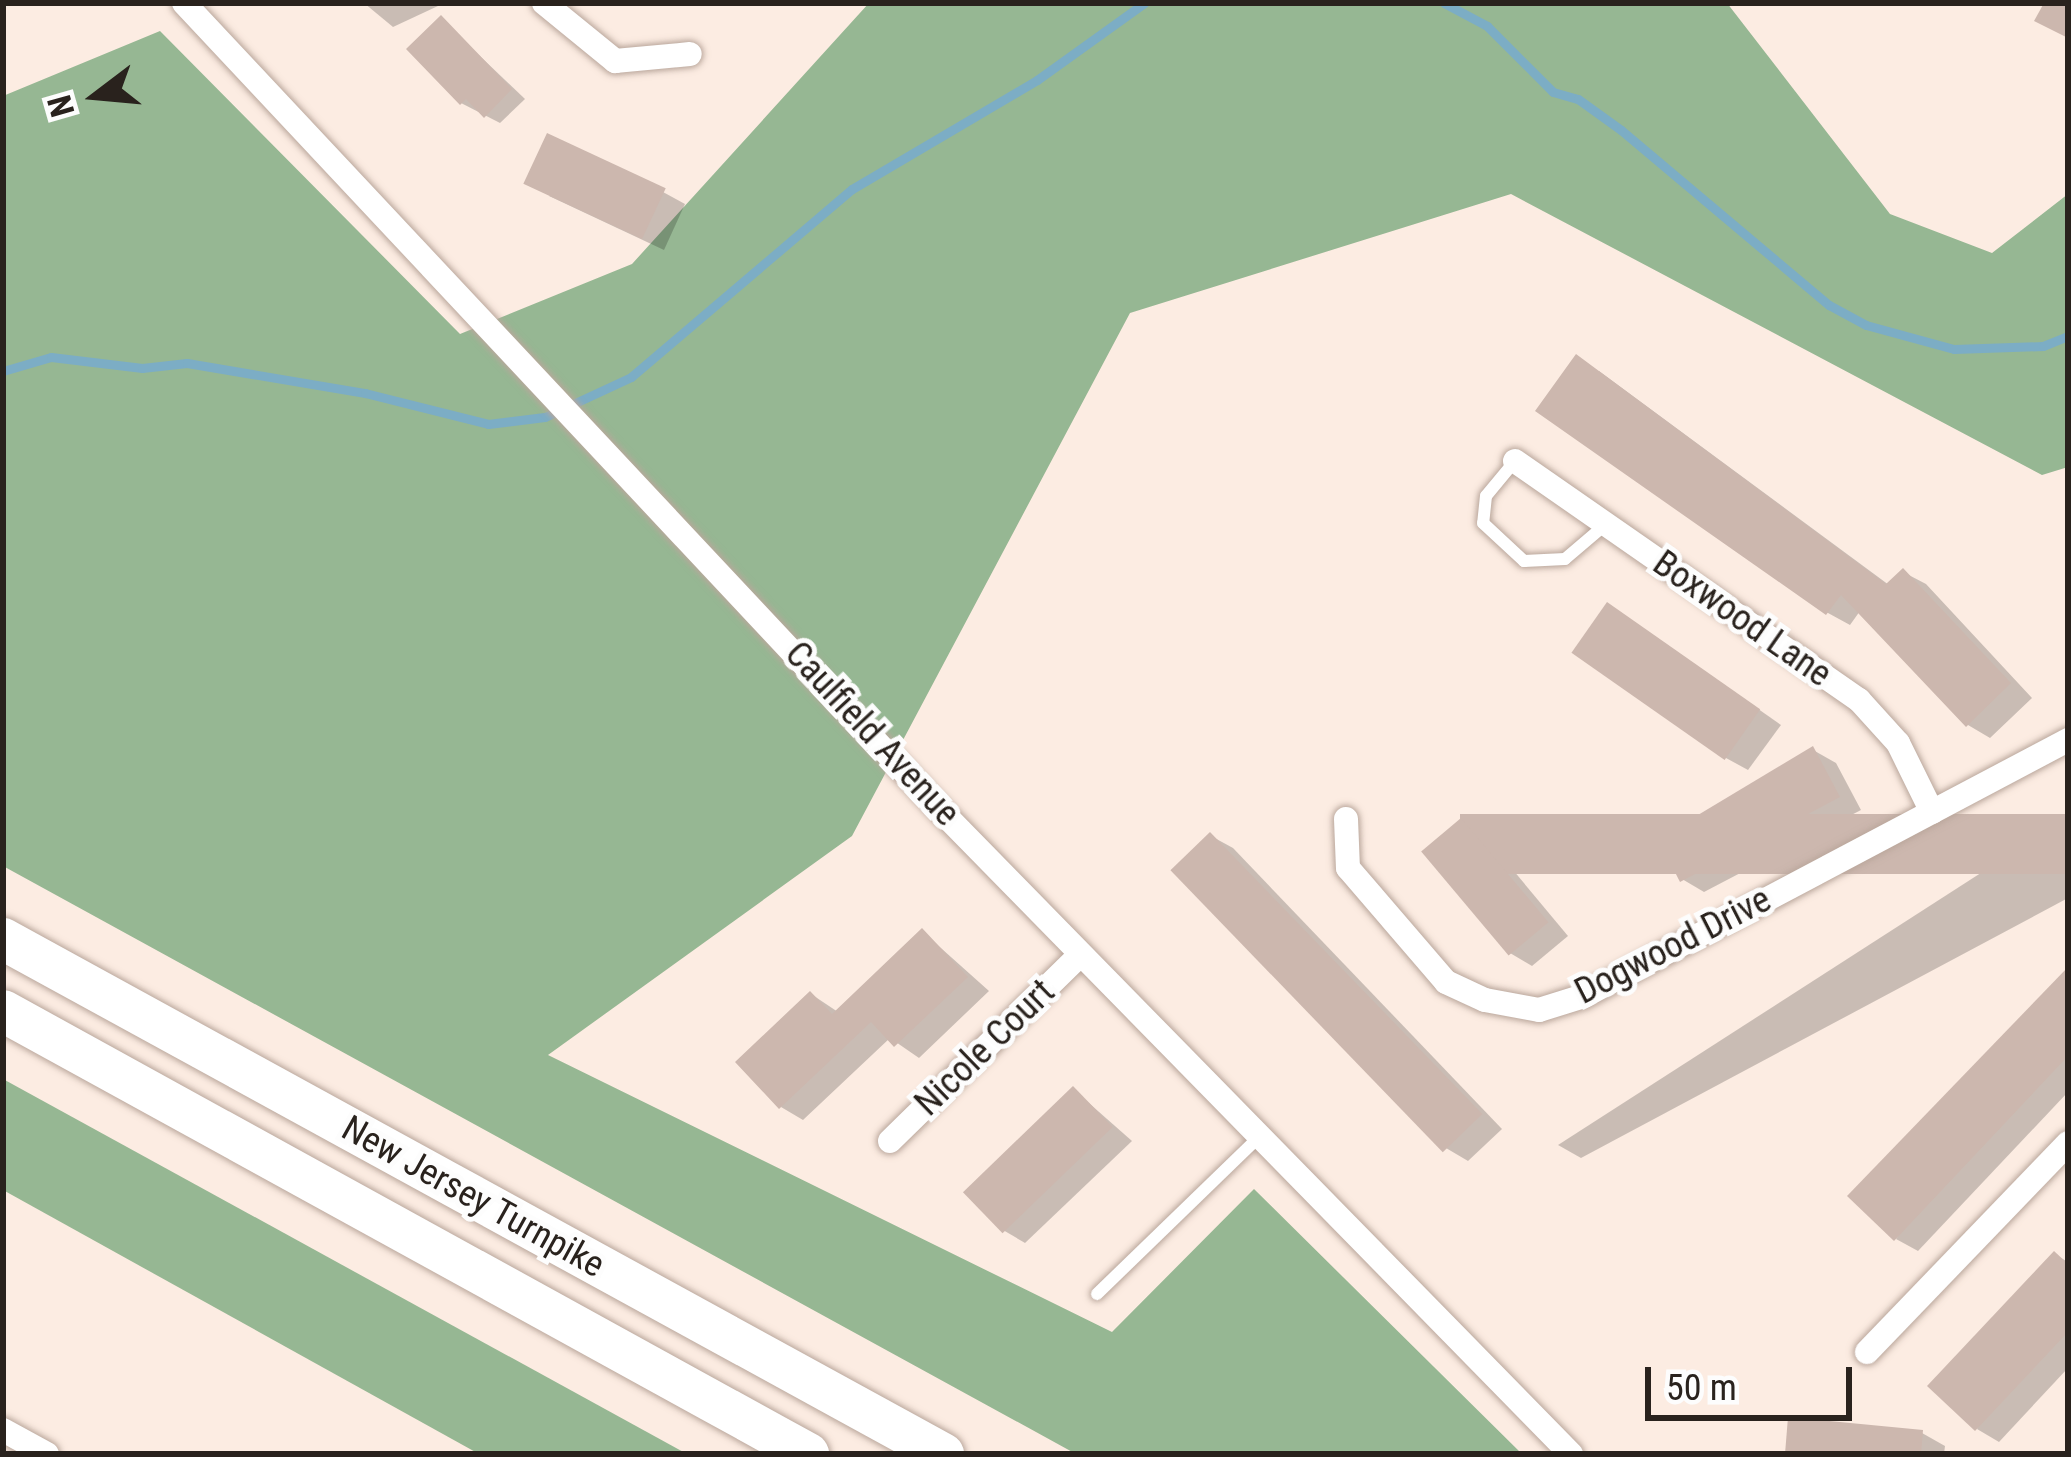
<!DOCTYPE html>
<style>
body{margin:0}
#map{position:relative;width:2071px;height:1457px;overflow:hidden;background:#fcece2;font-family:"Roboto Condensed",sans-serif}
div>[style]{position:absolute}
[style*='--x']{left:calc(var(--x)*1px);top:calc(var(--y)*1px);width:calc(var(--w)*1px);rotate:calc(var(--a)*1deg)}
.forest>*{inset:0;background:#96b793}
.shadow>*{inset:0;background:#0003}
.stream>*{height:9px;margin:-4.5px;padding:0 4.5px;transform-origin:4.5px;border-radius:4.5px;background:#7cadc5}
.building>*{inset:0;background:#ccb7ae;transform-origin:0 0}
.roads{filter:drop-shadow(0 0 3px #baa79c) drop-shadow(0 0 3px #baa79c)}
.service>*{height:12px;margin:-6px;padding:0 6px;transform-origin:6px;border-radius:6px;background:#fff}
.minor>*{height:24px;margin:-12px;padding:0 12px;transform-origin:12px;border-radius:12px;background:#fff}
.motorway>*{height:42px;margin:-21px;padding:0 21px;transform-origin:21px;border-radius:21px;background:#fff}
span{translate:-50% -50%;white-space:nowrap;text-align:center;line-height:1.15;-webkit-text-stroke:10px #fdfdfd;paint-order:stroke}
.street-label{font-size:36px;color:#29221d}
.frame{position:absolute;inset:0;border:6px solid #29221d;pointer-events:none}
.north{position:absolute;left:36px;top:36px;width:120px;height:120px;-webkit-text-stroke:9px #fdfdfd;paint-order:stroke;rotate:254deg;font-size:33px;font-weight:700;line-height:48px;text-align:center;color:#29221d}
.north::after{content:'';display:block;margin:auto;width:42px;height:54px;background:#29221d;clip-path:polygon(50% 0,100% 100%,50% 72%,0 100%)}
.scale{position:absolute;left:1645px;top:1367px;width:207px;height:54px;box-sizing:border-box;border:6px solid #29221d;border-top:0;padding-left:15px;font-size:36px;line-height:42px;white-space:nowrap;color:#29221d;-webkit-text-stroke:9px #fdfdfd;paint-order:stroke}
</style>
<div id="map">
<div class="forest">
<i style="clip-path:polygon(869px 3px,1727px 3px,1890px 214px,1992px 253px,2068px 194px,2068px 467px,2042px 475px,1511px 194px,1130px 313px,852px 836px,548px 1055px,1112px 1332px,1254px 1189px,1522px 1454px,1076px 1454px,3px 866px,3px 96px,160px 31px,460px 334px,632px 264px)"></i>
<i style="clip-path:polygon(3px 1079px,687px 1454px,479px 1454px,3px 1190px)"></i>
</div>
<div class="shadow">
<i style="clip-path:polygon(364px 3px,436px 3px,438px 6px,393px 27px)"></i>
<i style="clip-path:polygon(441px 19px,525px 99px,500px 123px,461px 103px)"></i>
<i style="clip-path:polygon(663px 192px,685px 204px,664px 250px,549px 196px)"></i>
<i style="clip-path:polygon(1599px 371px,1889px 585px,1903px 572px,1926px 584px,2032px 698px,1990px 738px,1968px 725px,1860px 611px,1850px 625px,1828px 613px,1539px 411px)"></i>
<i style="clip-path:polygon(1630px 619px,1781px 725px,1748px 770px,1726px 758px)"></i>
<i style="clip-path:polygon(1813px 750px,1836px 763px,1861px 810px,1704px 892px,1682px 879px)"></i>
<i style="clip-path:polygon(2068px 817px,2068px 898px,1581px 1158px,1558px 1145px)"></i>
<i style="clip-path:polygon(1461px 821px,1483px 834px,1568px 936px,1532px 966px,1510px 953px)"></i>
<i style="clip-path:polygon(1211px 836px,1233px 848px,1502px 1129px,1468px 1161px,1446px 1148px)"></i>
<i style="clip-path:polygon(923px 932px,989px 991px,919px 1058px,890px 1038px,803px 1120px,781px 1107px,811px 994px,838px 1012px)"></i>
<i style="clip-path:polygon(2068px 970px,2068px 1092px,1918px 1251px,1896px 1239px)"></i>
<i style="clip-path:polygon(1073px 1089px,1132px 1141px,1025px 1243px,1003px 1230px)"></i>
<i style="clip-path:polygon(2054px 1254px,2068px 1262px,2068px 1368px,1999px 1442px,1977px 1429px)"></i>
<i style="clip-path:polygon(1922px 1433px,1945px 1446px,1944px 1454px,1788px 1454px)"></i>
</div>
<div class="stream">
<i style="--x:1444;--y:3;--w:49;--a:28.1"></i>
<i style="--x:1487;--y:26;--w:93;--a:45"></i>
<i style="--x:1553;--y:92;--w:26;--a:16"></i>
<i style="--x:1578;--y:99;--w:53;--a:35.8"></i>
<i style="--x:1621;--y:130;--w:272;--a:40.1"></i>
<i style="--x:1829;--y:305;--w:42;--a:28.4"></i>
<i style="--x:1866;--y:325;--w:91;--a:15.3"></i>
<i style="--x:1954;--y:349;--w:89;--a:-1.9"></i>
<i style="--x:2043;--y:346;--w:27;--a:-22"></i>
<i style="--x:3;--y:371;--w:50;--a:-16.3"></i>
<i style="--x:51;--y:357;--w:92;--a:6.9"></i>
<i style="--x:142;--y:368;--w:45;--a:-6.3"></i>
<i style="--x:187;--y:363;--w:181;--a:9.6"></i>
<i style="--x:365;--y:393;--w:127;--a:14.1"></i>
<i style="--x:488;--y:424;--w:57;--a:-7"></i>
<i style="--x:545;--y:417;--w:95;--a:-24.9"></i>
<i style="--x:631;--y:377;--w:290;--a:-40.4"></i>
<i style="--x:852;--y:189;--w:215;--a:-30.5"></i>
<i style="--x:1037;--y:80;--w:132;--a:-35.7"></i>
</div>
<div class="building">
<i style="clip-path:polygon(2044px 3px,2068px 3px,2068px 38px,2034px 21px)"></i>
<i style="clip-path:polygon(441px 15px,512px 89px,484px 118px,466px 99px,460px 105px,406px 49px)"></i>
<i style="left:547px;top:133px;width:131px;height:56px;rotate:25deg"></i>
<i style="clip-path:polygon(1576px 354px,1886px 584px,1903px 568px,2011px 683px,1966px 727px,1841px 595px,1826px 615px,1535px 411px)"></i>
<i style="left:1607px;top:602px;width:187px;height:62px;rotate:35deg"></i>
<i style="clip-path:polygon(1813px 746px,1840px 797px,1680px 882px,1658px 839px)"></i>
<i style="left:2068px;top:814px;width:60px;height:608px;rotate:90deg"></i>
<i style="left:1461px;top:818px;width:136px;height:52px;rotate:50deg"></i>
<i style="left:1210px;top:832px;width:392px;height:55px;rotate:46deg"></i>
<i style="clip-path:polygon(922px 928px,968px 977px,894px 1047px,871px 1022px,779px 1109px,735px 1062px,810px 991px,832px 1014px)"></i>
<i style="clip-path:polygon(2068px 967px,2068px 1056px,1894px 1241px,1847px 1196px)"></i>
<i style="left:1073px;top:1086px;width:57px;height:153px;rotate:46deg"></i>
<i style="clip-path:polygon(2054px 1251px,2068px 1264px,2068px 1332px,1975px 1431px,1927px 1386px)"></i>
<i style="clip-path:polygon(1788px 1417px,1923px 1430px,1921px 1454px,1785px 1454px)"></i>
</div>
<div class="roads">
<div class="service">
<i style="--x:1515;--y:461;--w:45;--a:129.6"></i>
<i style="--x:1486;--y:496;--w:27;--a:96"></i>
<i style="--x:1483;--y:523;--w:56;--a:42.8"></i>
<i style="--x:1524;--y:561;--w:41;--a:-2.8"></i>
<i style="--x:1565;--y:559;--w:52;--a:-40.4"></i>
<i style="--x:1097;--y:1294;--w:226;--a:-44.1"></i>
</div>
<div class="minor">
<i style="--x:184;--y:3;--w:1111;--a:46.86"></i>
<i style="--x:944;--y:814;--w:896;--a:45.59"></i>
<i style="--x:544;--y:3;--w:92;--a:39.2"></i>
<i style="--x:615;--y:61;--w:75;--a:-5.3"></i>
<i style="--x:1515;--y:461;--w:419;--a:34.8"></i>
<i style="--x:1859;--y:700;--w:58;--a:47.8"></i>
<i style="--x:1898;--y:743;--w:77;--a:63.8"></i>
<i style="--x:1346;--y:819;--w:49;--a:87.7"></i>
<i style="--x:1348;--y:868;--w:150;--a:49.3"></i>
<i style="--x:1446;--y:982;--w:43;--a:24.8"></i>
<i style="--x:1485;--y:1000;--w:55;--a:10.5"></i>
<i style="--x:1539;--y:1010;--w:47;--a:-17.3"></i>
<i style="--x:1584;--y:996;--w:548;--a:-27.88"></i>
<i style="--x:890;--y:1141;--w:266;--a:-44.4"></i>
<i style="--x:1867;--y:1352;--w:290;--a:-46.1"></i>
<i style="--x:3;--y:1430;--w:50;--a:28.6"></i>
</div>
<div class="motorway">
<i style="--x:3;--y:939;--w:1072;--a:28.72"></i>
<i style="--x:3;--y:1011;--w:919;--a:28.82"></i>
</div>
</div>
<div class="street-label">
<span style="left:1742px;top:619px;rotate:35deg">Boxwood Lane</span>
<span style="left:872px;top:734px;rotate:47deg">Caulfield Avenue</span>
<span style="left:1673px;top:946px;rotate:-27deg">Dogwood Drive</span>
<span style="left:985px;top:1048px;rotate:-44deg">Nicole Court</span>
<span style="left:473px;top:1197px;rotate:29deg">New Jersey Turnpike</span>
</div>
<div class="frame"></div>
<div class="north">N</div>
<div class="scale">50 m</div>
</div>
